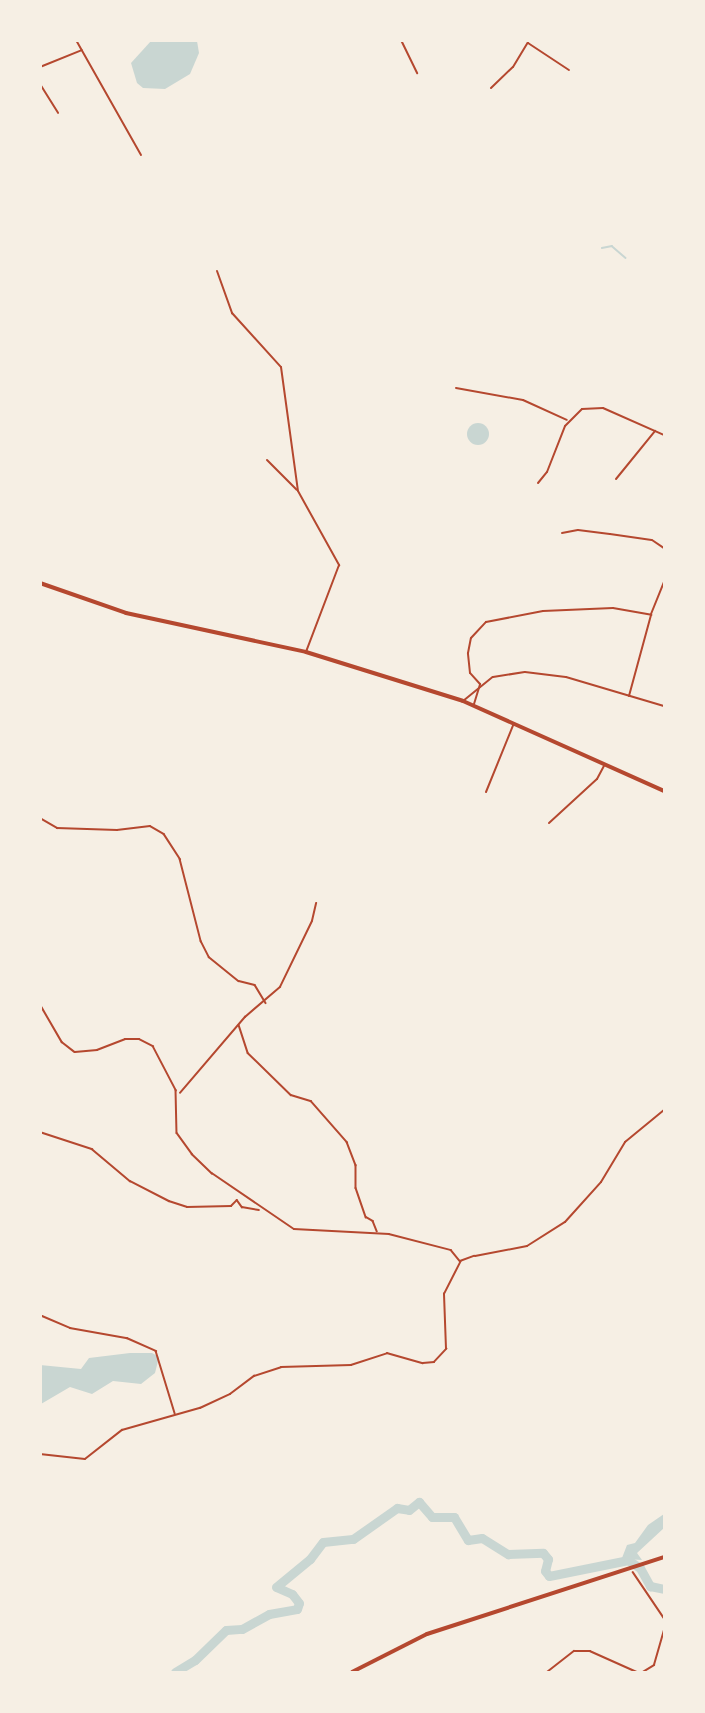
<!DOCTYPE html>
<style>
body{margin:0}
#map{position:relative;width:705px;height:1713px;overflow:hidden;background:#f6efe4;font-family:Arial,sans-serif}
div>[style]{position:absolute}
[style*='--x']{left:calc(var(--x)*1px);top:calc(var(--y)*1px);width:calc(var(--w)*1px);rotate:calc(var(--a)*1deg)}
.water>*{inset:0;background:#c9d6d2}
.round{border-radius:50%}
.stream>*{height:1.5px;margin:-0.75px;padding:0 0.75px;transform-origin:0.75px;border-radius:0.75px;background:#c9d6d2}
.river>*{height:9px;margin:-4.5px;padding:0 4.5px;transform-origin:4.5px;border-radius:4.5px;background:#c9d6d2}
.path>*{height:1.5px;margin:-0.75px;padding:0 0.75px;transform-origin:0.75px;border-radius:0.75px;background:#b5482f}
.service>*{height:1.5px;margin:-0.75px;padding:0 0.75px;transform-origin:0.75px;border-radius:0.75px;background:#b5482f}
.minor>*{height:2px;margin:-1px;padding:0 1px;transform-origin:1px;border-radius:1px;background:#b5482f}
.secondary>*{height:4px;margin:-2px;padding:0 2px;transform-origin:2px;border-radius:2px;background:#b5482f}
.primary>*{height:4px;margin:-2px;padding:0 2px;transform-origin:2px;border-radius:2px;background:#b5482f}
span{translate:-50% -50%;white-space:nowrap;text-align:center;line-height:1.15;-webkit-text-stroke:4.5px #f6efe4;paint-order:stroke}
.frame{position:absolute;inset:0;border:42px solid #f6efe4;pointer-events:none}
</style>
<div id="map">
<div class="water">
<i style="clip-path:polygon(151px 41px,197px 41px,199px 53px,190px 74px,165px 89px,143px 88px,137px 83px,131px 63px)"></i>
<i class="round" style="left:467px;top:423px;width:22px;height:22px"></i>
<i style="clip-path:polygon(130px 1353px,152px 1353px,159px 1357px,155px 1373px,141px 1384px,113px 1381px,92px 1394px,70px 1387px,41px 1404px,40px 1365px,81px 1369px,89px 1358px)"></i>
<i style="clip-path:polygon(664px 1514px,664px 1528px,637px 1553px,642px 1560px,625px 1559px,605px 1568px,585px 1566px,622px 1558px,627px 1545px,635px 1543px,648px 1525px)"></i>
</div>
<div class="stream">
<i style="--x:602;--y:248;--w:10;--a:-11"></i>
<i style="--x:612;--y:246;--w:18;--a:41"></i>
</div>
<div class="river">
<i style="--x:175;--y:1672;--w:23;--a:-31"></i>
<i style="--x:195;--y:1660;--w:43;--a:-44.1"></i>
<i style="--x:226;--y:1630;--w:16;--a:-4"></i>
<i style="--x:242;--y:1629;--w:31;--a:-29"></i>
<i style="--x:269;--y:1614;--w:28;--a:-10"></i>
<i style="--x:297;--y:1609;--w:6;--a:-72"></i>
<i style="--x:299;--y:1603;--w:11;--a:-128"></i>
<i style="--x:292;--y:1594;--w:17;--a:-156"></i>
<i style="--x:276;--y:1587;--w:44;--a:-39.5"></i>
<i style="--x:310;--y:1559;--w:21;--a:-53"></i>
<i style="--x:323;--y:1542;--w:30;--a:-6"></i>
<i style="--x:353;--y:1539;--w:54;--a:-35.2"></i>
<i style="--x:397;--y:1508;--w:12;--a:9"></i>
<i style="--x:409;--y:1510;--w:13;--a:-39"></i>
<i style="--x:419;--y:1502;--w:20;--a:49"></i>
<i style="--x:432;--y:1517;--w:22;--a:0"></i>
<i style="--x:454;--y:1517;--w:27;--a:59"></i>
<i style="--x:468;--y:1540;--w:14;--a:-8"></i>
<i style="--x:482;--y:1538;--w:31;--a:32"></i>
<i style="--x:508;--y:1554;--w:35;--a:-2"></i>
<i style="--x:543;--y:1553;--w:8;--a:50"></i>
<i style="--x:548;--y:1559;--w:12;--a:104"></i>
<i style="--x:545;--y:1571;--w:6;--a:51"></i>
<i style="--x:549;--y:1576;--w:81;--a:-11.4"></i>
<i style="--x:628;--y:1560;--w:14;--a:34"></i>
<i style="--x:640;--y:1568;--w:21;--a:61"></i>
<i style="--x:650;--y:1586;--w:14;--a:12"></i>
</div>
<div class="path">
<i style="--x:40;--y:818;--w:20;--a:30"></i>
<i style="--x:57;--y:828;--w:60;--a:1.9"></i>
<i style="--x:117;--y:830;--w:33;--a:-7"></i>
<i style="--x:150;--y:826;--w:16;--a:30"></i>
<i style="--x:164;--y:834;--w:30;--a:57"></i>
<i style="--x:180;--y:859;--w:85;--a:75.6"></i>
<i style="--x:201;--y:941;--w:18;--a:63"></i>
<i style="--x:209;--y:957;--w:38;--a:39"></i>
<i style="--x:239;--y:981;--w:16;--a:14"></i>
<i style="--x:255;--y:985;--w:21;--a:59"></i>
<i style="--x:239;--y:1025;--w:29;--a:72"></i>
<i style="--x:248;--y:1053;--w:60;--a:44.3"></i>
<i style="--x:291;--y:1095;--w:21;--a:17"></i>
<i style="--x:311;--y:1101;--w:55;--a:48.7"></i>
<i style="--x:347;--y:1142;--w:25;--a:69"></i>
<i style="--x:356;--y:1165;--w:23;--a:90"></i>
<i style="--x:356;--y:1188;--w:31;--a:71"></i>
<i style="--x:366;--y:1217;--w:8;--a:30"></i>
<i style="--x:373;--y:1221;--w:11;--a:68"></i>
<i style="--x:180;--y:1093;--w:100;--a:-49.5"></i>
<i style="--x:245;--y:1017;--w:46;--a:-40.6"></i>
<i style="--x:280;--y:987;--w:73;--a:-64.1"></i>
<i style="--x:312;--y:921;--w:18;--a:-77"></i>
<i style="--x:40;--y:1132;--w:55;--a:18.1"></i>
<i style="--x:92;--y:1149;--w:50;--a:40.1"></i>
<i style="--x:130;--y:1181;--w:44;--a:27.1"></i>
<i style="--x:169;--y:1201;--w:19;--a:18"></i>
<i style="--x:187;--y:1207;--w:44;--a:-1.3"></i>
<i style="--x:231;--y:1206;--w:8;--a:-45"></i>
<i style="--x:237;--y:1200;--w:9;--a:54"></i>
<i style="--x:242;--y:1207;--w:17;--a:10"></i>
<i style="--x:40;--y:1315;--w:33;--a:23"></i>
<i style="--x:70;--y:1328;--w:58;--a:10"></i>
<i style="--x:127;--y:1338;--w:32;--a:24"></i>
<i style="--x:156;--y:1351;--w:65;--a:73"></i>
<i style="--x:633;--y:1572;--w:55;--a:56"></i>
<i style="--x:547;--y:1672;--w:34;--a:-38"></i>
<i style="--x:574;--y:1651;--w:16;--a:0"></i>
<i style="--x:590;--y:1651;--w:51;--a:24.1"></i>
<i style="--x:643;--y:1672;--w:13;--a:-32"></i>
<i style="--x:654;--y:1665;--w:36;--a:-74"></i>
</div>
<div class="service">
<i style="--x:40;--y:1004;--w:44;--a:59.9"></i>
<i style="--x:62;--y:1042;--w:16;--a:38"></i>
<i style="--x:75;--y:1052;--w:22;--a:-5"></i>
<i style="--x:97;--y:1050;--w:30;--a:-21"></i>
<i style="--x:125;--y:1039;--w:14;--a:0"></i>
<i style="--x:139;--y:1039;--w:16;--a:27"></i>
<i style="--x:153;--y:1046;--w:50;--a:62.4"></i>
<i style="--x:176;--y:1090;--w:43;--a:88.7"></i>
<i style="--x:177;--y:1133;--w:26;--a:54"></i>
<i style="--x:192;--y:1154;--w:28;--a:44"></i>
<i style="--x:212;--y:1173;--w:99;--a:34.3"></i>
<i style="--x:294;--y:1229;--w:95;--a:3"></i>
<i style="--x:389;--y:1234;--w:64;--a:14.5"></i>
<i style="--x:451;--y:1250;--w:14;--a:51"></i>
<i style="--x:460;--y:1261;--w:15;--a:-20"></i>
<i style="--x:40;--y:1454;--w:45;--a:6.3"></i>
<i style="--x:85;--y:1459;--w:47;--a:-38.1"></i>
<i style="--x:122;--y:1430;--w:81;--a:-15.8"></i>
<i style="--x:200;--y:1408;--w:33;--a:-25"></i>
<i style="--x:230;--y:1394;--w:30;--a:-37"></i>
<i style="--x:254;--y:1376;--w:28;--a:-18"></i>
<i style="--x:281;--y:1367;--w:70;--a:-1.6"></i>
<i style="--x:351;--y:1365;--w:38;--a:-18"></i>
<i style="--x:387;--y:1353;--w:37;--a:16"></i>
<i style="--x:423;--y:1363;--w:11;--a:-5"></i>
<i style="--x:434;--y:1362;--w:18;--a:-47"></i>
<i style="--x:446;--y:1349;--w:55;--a:-92.1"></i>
<i style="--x:444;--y:1294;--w:36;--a:-63"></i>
</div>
<div class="minor">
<i style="--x:76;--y:40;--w:132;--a:60.5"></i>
<i style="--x:401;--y:40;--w:37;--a:64"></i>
<i style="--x:528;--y:43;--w:49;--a:33.4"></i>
<i style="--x:40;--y:67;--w:45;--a:-22"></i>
<i style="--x:40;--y:84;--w:34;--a:58"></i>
<i style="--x:491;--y:88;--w:30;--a:-44"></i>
<i style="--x:513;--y:67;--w:31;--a:-59"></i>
<i style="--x:217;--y:271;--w:45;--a:70.3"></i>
<i style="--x:232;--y:313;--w:73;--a:47.8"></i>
<i style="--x:281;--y:367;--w:125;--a:82.2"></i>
<i style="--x:298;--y:491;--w:85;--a:61"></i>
<i style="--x:339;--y:565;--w:93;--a:110.8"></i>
<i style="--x:456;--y:388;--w:68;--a:10.2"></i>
<i style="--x:523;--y:400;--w:48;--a:24.4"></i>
<i style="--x:267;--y:460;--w:42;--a:45"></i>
<i style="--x:616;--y:479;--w:62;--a:-50.9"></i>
<i style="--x:538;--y:483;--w:14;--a:-51"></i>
<i style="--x:547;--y:472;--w:49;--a:-68.6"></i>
<i style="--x:565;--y:426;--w:24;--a:-45"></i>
<i style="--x:582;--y:409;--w:21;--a:-3"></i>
<i style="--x:603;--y:408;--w:67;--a:23.9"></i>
<i style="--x:562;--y:533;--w:16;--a:-11"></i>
<i style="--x:578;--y:530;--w:32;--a:7"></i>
<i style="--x:610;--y:534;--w:42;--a:8.1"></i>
<i style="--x:652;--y:540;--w:14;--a:34"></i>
<i style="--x:651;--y:614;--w:35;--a:-68"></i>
<i style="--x:480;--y:684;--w:15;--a:-132"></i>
<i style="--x:470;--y:673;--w:20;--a:-96"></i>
<i style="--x:468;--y:653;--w:15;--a:-79"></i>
<i style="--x:471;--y:638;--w:22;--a:-47"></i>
<i style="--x:486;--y:622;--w:58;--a:-10.9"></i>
<i style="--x:543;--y:611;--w:70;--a:-2.5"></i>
<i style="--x:613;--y:608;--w:39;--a:10"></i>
<i style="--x:651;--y:615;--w:84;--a:105.2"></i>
<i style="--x:463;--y:701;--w:38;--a:-39"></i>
<i style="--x:493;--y:677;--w:32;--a:-9"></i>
<i style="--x:525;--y:672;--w:41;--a:7"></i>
<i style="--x:566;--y:677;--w:102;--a:16.5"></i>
<i style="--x:474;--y:704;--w:21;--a:-73"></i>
<i style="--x:486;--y:792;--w:74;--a:-67.9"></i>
<i style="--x:549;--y:823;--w:65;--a:-42.5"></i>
<i style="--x:597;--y:779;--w:15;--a:-62"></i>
<i style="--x:475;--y:1256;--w:53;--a:-10.9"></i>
<i style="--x:527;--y:1246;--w:45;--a:-32.3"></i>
<i style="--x:565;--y:1222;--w:54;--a:-48"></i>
<i style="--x:601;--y:1182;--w:47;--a:-59"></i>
<i style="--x:625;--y:1142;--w:50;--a:-39.4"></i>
</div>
<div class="secondary">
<i style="--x:40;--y:583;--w:91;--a:19.2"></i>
<i style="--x:126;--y:613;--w:184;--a:12.2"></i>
<i style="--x:306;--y:652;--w:164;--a:17.3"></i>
<i style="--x:463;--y:701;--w:220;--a:24.1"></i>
</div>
<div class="primary">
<i style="--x:352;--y:1672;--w:84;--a:-26.9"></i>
<i style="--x:427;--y:1634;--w:249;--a:-18"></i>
</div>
<div class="frame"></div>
</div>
